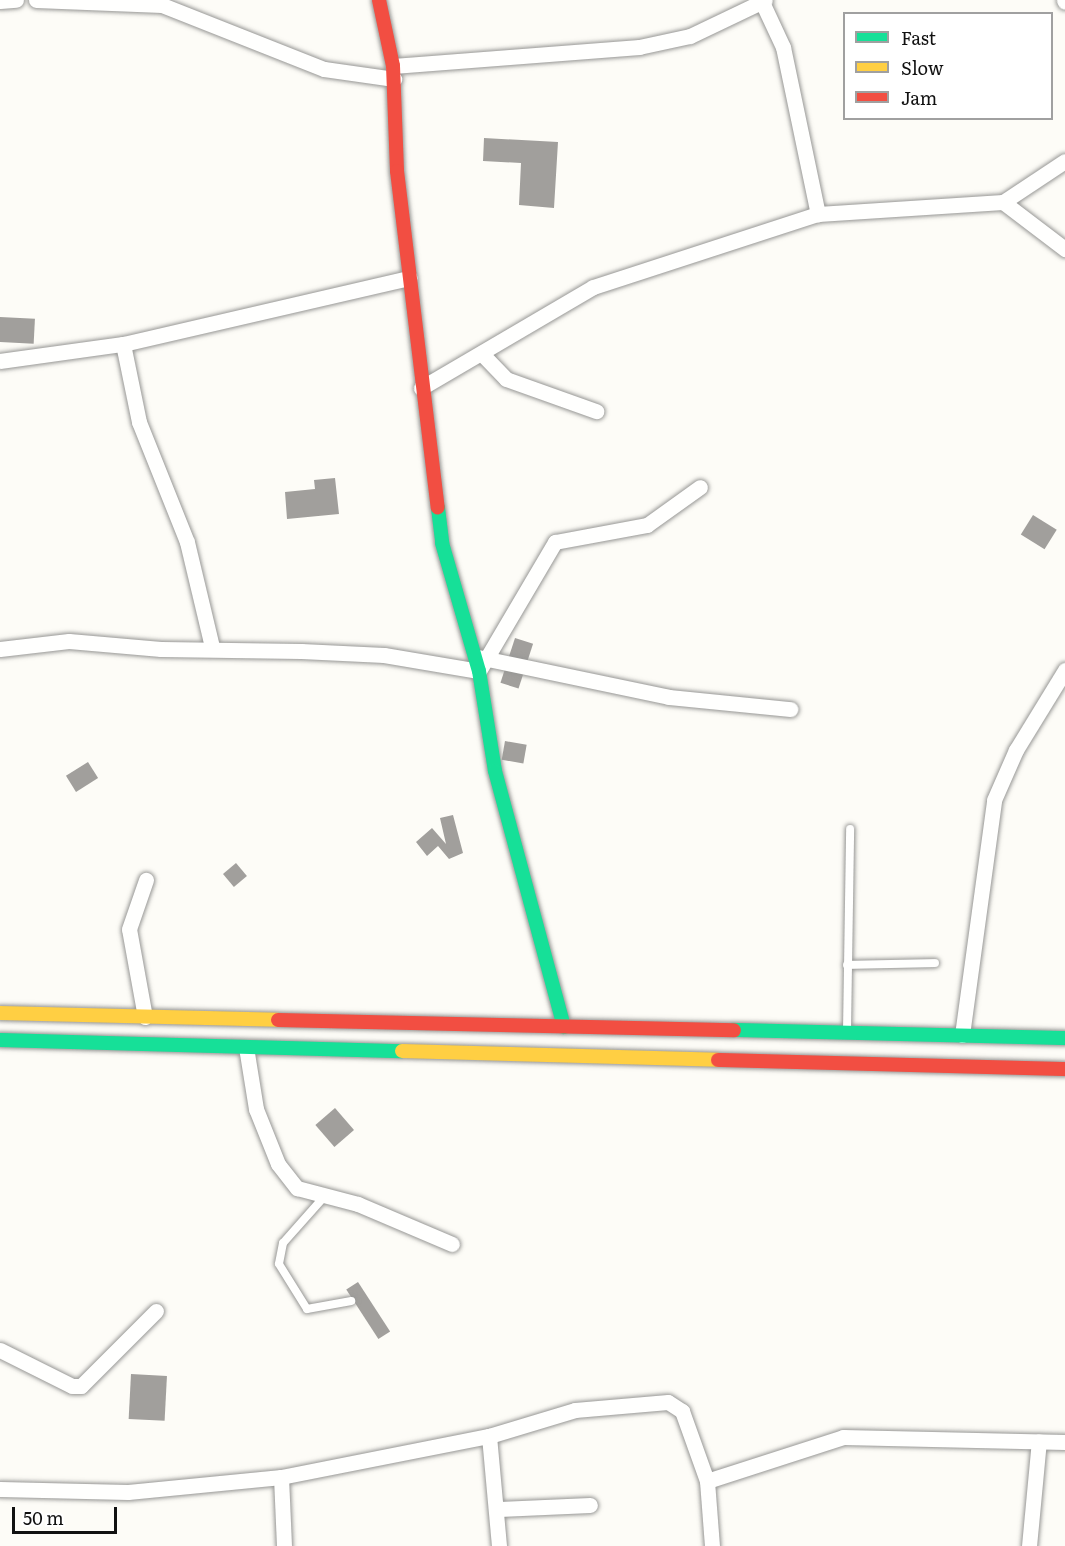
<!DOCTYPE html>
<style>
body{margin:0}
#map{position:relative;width:1065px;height:1546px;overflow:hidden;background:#fdfcf7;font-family:Literata,serif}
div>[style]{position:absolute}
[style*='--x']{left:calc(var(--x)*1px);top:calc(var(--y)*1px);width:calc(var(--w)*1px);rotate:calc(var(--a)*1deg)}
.building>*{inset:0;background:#a19f9c;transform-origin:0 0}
.roads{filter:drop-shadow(0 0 2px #979795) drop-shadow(0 0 2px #979795)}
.lane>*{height:8px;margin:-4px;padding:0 4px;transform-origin:4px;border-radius:4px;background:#fffffe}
.street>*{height:15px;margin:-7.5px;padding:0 7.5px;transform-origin:7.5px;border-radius:7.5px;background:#fffffe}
.fast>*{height:14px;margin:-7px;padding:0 7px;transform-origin:7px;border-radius:7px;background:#16e098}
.slow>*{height:14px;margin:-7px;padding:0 7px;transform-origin:7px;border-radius:7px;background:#ffcf43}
.jam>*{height:14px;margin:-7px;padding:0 7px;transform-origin:7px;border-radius:7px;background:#f24e42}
span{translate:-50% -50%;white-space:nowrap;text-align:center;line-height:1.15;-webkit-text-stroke:6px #fff;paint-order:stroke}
.legend{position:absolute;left:843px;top:12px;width:210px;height:108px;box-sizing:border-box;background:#fff;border:2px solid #a0a0a0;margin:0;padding:8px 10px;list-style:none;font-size:18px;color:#111}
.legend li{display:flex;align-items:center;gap:12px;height:30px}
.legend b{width:30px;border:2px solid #a0a0a0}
.scale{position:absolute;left:12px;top:1507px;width:105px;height:27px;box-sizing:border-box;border:3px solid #111;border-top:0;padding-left:8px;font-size:18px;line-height:21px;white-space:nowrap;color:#111;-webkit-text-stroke:4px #fff;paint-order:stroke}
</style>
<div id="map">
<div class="building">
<i style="clip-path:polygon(484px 138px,558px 142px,554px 208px,519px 205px,521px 163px,483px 161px)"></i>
<i style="left:0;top:317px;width:35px;height:25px;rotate:3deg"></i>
<i style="clip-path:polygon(335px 478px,339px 514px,287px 519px,285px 492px,315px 489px,314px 480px)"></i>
<i style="left:1033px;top:515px;width:28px;height:23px;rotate:32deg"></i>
<i style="left:515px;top:638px;width:19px;height:47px;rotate:18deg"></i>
<i style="left:505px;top:741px;width:22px;height:19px;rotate:10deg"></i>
<i style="left:88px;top:762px;width:19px;height:26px;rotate:58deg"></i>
<i style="clip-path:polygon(453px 815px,463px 853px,449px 859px,438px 846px,427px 856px,416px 842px,432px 828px,446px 844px,440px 818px)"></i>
<i style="left:236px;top:863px;width:17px;height:17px;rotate:50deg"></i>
<i style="left:335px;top:1108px;width:29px;height:26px;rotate:49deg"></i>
<i style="left:358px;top:1282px;width:59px;height:14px;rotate:57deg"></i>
<i style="left:131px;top:1374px;width:36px;height:45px;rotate:3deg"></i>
</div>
<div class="roads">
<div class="lane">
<i style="--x:847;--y:965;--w:88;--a:-1.3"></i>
<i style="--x:847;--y:1030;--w:201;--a:-89.1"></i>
<i style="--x:323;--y:1198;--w:60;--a:131.6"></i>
<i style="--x:283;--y:1243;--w:21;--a:101"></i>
<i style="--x:279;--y:1264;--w:53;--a:58.1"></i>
<i style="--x:307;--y:1309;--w:45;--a:-10.3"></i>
</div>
<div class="street">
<i style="--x:36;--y:0;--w:126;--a:2.3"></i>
<i style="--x:162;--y:5;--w:174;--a:21.6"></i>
<i style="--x:324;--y:69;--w:71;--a:8.1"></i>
<i style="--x:1064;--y:0;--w:2;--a:63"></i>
<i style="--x:0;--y:1;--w:16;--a:-4"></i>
<i style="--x:762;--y:2;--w:50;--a:65"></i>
<i style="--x:783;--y:47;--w:171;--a:78.2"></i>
<i style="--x:393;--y:66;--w:247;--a:-4.4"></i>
<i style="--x:639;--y:47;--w:52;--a:-12.2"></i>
<i style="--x:690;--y:36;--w:83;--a:-25.6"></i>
<i style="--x:1003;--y:202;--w:74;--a:-33.5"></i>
<i style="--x:123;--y:344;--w:80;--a:78.4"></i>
<i style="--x:139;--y:422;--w:129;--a:68.2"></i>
<i style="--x:187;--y:542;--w:108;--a:76.6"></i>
<i style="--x:483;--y:355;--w:33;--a:46"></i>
<i style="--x:506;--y:379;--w:96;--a:19.6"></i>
<i style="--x:0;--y:361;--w:124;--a:-7.9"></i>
<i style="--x:123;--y:344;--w:294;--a:-13"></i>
<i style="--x:421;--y:388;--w:199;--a:-30.4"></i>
<i style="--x:593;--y:287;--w:237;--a:-18"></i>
<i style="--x:818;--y:214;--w:185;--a:-3.7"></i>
<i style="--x:1003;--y:202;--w:78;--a:37.2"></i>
<i style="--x:0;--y:649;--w:69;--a:-6.6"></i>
<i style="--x:69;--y:641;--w:92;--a:5"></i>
<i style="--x:161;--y:649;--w:140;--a:0.8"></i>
<i style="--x:301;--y:651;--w:83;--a:2.8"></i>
<i style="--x:384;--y:655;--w:96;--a:9.6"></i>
<i style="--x:479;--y:671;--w:150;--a:-59.5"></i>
<i style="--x:555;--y:542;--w:94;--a:-10.5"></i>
<i style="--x:647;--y:525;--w:65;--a:-35.6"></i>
<i style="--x:478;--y:657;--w:195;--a:11.8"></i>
<i style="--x:669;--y:697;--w:122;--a:5.7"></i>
<i style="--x:145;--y:1017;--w:89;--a:-100.3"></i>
<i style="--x:129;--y:929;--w:52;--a:-70.9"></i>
<i style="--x:962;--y:1035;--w:237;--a:-82.2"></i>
<i style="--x:994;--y:800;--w:55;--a:-66.3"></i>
<i style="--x:1016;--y:750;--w:94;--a:-58.5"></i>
<i style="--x:246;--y:1047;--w:63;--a:80.8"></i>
<i style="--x:256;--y:1109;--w:59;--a:68.2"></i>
<i style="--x:278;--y:1164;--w:31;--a:52"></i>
<i style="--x:297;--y:1188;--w:63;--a:14.7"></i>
<i style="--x:358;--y:1204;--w:102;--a:23.1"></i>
<i style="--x:0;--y:1350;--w:80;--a:26.6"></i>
<i style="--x:72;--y:1386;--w:9;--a:0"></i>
<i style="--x:81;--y:1386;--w:106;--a:-45"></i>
<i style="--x:489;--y:1436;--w:110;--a:84.8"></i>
<i style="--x:281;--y:1477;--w:69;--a:87.5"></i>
<i style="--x:707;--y:1481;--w:143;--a:-17.9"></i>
<i style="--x:843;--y:1437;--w:222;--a:1.3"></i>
<i style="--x:0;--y:1489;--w:128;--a:1.3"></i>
<i style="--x:128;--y:1492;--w:154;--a:-5.6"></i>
<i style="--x:281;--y:1477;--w:212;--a:-11.2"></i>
<i style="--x:489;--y:1436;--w:90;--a:-16.8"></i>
<i style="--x:575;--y:1410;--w:93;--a:-4.9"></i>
<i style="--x:668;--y:1402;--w:17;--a:33"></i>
<i style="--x:682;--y:1411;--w:74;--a:70.3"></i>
<i style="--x:707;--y:1481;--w:65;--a:85.6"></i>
<i style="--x:499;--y:1509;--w:91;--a:-2.5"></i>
<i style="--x:1029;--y:1546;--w:105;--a:-84.6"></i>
</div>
<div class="fast">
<i style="--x:438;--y:508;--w:35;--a:83"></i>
<i style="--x:442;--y:543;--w:133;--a:73.9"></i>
<i style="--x:479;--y:671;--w:101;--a:80.9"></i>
<i style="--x:495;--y:771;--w:265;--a:74.9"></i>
<i style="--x:734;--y:1030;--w:331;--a:1.4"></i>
<i style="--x:0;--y:1040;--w:402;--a:1.6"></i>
</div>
<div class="slow">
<i style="--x:0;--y:1013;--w:278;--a:1.4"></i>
<i style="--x:402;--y:1051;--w:316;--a:1.6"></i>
</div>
<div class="jam">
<i style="--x:379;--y:0;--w:67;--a:78"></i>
<i style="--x:393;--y:66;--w:105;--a:87.8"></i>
<i style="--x:397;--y:171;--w:339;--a:83.1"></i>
<i style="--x:278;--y:1020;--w:456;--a:1.3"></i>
<i style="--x:718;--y:1060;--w:347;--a:1.5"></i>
</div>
</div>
<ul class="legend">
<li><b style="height:8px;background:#16e098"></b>Fast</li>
<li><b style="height:8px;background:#ffcf43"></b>Slow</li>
<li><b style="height:8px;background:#f24e42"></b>Jam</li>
</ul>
<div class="scale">50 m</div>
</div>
